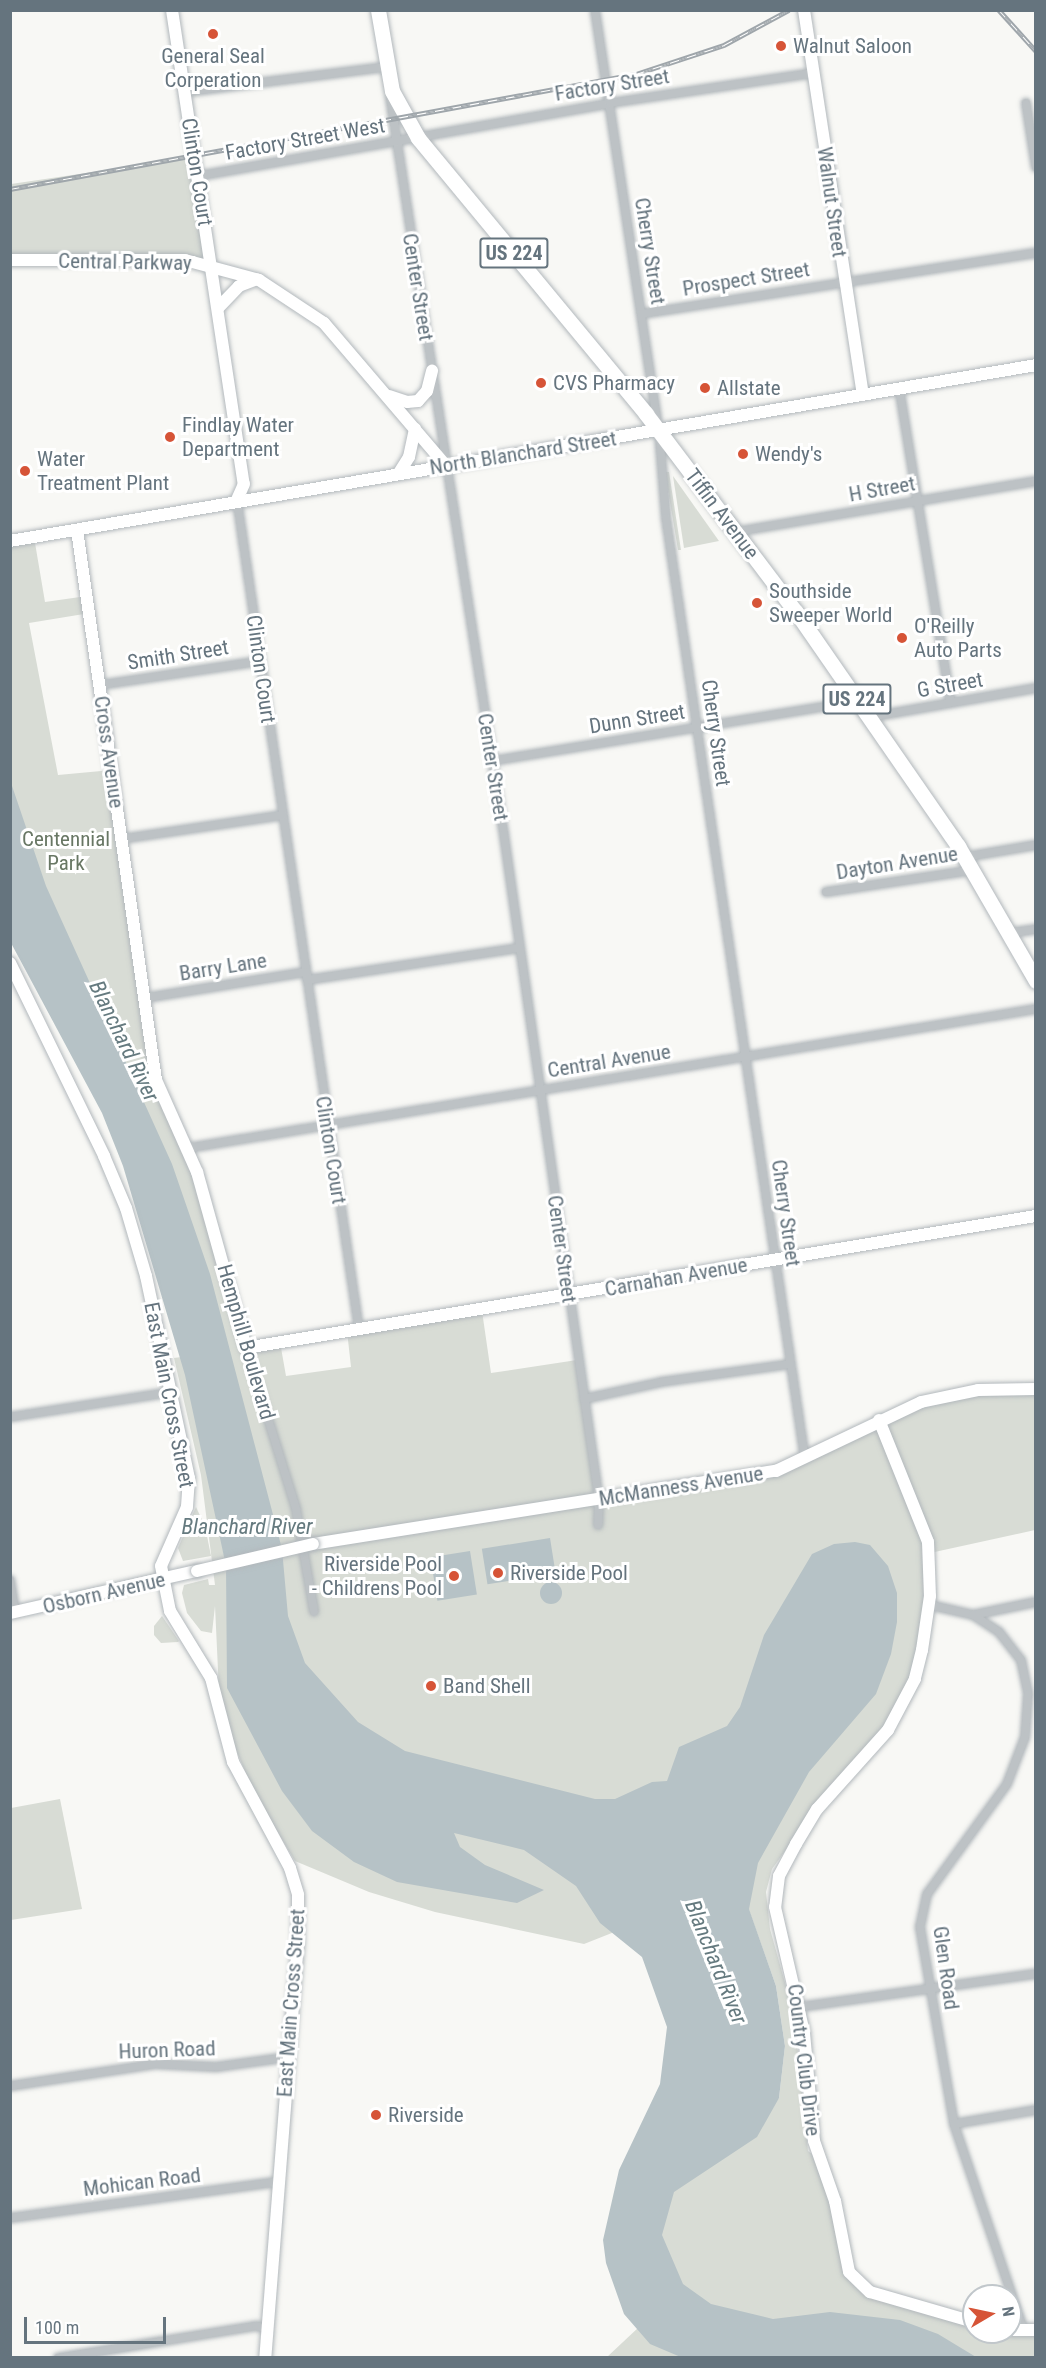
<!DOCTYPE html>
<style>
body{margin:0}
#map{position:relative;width:1046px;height:2368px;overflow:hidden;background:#f8f8f5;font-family:"Roboto Condensed",sans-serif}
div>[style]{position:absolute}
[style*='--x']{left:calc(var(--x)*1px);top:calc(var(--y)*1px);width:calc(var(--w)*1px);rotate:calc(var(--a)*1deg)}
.green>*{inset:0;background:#d8dcd5}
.water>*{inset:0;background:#b6c2c6;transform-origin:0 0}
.round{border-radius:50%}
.roads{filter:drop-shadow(0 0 2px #b2b8bc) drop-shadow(0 0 2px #b2b8bc)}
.street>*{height:8px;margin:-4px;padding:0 4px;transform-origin:4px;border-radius:4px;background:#bdc2c5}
.secondary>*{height:12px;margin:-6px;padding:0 6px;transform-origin:6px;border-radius:6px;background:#fff}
.highway>*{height:15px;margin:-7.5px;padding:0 7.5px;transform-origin:7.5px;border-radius:7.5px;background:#fff}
.rail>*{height:5px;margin-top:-2.5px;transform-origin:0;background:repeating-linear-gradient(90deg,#fff 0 9px,#9fa6ab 0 18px);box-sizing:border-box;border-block:2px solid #9fa6ab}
.bridges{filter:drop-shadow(0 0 2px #b2b8bc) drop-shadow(0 0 2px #b2b8bc)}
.secondary-bridge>*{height:12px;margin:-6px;padding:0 6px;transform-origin:6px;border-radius:6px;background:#fff}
.dots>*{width:16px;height:16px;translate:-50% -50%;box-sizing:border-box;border:3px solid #fff;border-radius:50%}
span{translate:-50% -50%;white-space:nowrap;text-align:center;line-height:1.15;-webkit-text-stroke:6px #fff;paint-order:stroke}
.shield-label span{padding:2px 4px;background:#fff;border:2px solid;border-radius:4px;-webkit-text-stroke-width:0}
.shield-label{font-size:20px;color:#65747e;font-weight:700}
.poi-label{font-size:21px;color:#65747e}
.left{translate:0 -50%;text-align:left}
.right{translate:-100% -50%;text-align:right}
.street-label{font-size:21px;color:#65747e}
.park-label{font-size:21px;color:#687764}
.water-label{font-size:22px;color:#657a7f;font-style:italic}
.frame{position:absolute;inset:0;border:12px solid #65747e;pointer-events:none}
.north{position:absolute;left:962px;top:2284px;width:60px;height:60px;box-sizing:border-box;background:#fff;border:2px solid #c1c7cb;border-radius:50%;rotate:81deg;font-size:16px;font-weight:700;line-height:24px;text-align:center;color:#65747e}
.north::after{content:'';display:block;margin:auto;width:21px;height:27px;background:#d65437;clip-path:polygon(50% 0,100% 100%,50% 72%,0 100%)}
.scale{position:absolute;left:24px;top:2317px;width:142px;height:27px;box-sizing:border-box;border:3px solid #65747e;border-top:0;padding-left:8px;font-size:18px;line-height:21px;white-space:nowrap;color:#65747e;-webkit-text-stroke:4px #fff;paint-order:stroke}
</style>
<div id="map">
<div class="green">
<i style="clip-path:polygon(195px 157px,211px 265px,11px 260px,11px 184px)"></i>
<i style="clip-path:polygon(665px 472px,669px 472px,681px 550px,678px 550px)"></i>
<i style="clip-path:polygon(673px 476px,719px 541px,684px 548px)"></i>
<i style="clip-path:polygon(34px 537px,45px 602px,87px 596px,90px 613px,29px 623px,58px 775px,112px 770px,156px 1080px,188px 1148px,246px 1347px,280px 1342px,286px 1376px,351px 1367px,347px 1331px,482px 1311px,491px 1373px,577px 1360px,599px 1498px,776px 1471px,921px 1402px,1035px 1389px,1035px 1530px,930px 1553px,931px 1573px,906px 1699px,790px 1844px,772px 1869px,766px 1892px,770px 1929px,794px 2015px,808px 2151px,820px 2160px,858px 2283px,974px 2322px,974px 2332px,1035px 2330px,1035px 2357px,607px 2357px,639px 2327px,645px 2196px,779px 2098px,785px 2046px,776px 1986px,749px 1910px,675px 1908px,584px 1944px,435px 1912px,369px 1892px,295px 1861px,254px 1793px,232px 1740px,219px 1692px,215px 1606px,212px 1633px,201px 1631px,187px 1613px,182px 1593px,184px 1585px,208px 1579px,209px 1585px,215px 1585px,201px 1475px,174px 1358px,204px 1354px,11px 862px,11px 541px)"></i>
<i style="clip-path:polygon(196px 1507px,205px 1526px,211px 1556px,183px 1561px,178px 1548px)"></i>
<i style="clip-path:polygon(162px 1616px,179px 1641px,178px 1642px,161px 1643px,154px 1635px,154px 1626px)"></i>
<i style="clip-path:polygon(60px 1799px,82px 1909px,11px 1920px,11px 1808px)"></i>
</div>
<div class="water">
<i style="clip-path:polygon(10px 780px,46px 886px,172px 1164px,210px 1274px,282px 1549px,288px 1616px,305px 1663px,358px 1722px,405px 1751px,595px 1799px,615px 1799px,652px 1782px,667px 1781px,679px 1747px,727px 1726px,740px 1707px,764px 1635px,812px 1554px,834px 1544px,855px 1542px,870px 1545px,888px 1566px,897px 1593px,897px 1622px,891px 1654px,876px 1694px,809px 1772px,758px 1863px,749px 1909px,776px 1986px,785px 2046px,779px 2098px,757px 2137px,674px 2192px,662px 2235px,683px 2284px,711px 2304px,773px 2319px,830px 2312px,900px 2320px,938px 2334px,976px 2357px,683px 2358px,650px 2344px,624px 2314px,606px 2263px,603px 2240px,619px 2170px,660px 2084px,667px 2027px,642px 1957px,600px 1923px,576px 1886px,524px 1850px,454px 1833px,460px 1847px,485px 1865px,544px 1890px,517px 1903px,397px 1882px,354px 1862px,312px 1831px,282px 1791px,227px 1688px,226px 1566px,185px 1375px,123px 1166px,102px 1113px,11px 943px)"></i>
<i style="left:550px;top:1538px;width:36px;height:69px;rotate:81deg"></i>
<i style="left:470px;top:1551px;width:44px;height:40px;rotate:81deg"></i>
<i class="round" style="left:540px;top:1582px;width:22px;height:22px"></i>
</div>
<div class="roads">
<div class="street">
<i style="--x:595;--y:10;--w:426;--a:81.4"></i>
<i style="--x:659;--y:431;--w:87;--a:85.4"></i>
<i style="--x:666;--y:518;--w:951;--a:81.6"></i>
<i style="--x:185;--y:92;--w:202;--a:-7.1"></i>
<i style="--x:385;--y:67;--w:4;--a:76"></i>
<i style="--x:390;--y:96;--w:748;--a:81.23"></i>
<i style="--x:504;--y:835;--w:671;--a:81.86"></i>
<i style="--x:599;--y:1499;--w:26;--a:92"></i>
<i style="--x:1026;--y:103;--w:65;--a:81.1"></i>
<i style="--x:198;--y:176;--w:418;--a:-10"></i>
<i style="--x:610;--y:103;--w:205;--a:-8.4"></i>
<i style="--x:641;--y:314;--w:400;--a:-8.8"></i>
<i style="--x:899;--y:387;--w:320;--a:80.7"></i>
<i style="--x:237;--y:500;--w:838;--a:81.63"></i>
<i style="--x:735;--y:532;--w:305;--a:-9.6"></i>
<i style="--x:100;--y:685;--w:162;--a:-8.5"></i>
<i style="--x:870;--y:717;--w:169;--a:-9.9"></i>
<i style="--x:492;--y:761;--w:371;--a:-9.3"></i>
<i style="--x:121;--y:839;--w:164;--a:-8.4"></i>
<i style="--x:965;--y:857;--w:72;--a:-9.6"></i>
<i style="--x:826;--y:892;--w:149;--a:-8.5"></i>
<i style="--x:1009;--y:933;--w:27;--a:-8"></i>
<i style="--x:307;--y:980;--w:214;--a:-8.6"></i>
<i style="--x:145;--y:998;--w:163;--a:-9.2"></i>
<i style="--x:188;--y:1148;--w:859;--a:-9.31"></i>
<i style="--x:246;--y:1348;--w:169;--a:72.7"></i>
<i style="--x:296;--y:1509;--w:104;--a:80"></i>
<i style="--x:584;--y:1399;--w:79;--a:-12.4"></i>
<i style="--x:661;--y:1382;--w:130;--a:-7.9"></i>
<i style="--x:10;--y:1417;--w:163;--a:-8.8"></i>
<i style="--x:10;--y:1580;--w:32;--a:81"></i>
<i style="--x:930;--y:1605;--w:44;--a:13.1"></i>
<i style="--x:973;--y:1615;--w:64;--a:-11.7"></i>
<i style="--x:973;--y:1615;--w:31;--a:33"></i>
<i style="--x:999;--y:1632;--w:36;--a:52"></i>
<i style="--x:1021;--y:1660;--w:35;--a:78"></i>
<i style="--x:1028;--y:1694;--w:43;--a:94"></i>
<i style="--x:1025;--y:1737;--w:50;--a:111"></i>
<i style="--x:1007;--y:1784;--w:136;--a:126"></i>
<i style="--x:927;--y:1894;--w:34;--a:102"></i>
<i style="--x:920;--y:1927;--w:200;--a:80.2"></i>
<i style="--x:954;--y:2124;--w:219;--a:71.3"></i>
<i style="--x:800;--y:2007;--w:238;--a:-8"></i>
<i style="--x:10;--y:2086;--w:148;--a:-8.6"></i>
<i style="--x:156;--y:2064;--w:60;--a:2.9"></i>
<i style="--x:216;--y:2067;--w:74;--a:-7.8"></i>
<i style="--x:954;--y:2124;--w:83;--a:-9.7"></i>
<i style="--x:10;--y:2218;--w:270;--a:-7.7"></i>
<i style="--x:58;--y:2358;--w:201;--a:-9.2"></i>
<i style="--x:256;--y:2326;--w:11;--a:15"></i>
</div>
<div class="secondary">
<i style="--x:172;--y:10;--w:479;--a:81.4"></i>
<i style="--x:244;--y:484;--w:17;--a:114"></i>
<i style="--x:804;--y:10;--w:389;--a:81.3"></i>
<i style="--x:10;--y:260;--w:175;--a:0"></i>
<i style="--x:185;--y:260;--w:77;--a:15.1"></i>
<i style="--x:259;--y:280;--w:78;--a:33.5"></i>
<i style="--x:324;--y:323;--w:188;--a:49.5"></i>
<i style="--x:218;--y:308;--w:30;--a:-46"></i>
<i style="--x:239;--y:286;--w:19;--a:-21"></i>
<i style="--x:389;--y:396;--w:19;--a:18"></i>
<i style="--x:407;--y:402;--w:11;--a:-5"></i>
<i style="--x:418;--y:401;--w:13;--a:-48"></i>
<i style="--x:427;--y:391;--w:21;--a:-76"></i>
<i style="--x:399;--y:473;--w:19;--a:-58"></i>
<i style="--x:409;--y:457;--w:29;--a:-78"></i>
<i style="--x:77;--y:530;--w:556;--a:81.83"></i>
<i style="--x:156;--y:1080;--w:101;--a:66"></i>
<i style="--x:197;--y:1172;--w:183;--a:74.4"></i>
<i style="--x:246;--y:1348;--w:801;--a:-9.49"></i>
<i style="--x:10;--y:541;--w:1041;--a:-9.73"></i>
<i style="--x:10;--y:963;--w:215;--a:64"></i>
<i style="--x:104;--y:1156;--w:56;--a:67.1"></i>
<i style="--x:126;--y:1208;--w:71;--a:73.6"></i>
<i style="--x:146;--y:1276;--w:207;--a:78"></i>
<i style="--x:189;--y:1478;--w:29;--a:94"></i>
<i style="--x:187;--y:1507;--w:64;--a:113.8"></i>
<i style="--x:161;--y:1566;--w:46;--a:78.7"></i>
<i style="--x:170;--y:1611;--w:79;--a:58.5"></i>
<i style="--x:211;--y:1678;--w:87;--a:75.3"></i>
<i style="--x:233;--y:1762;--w:120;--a:61.7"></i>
<i style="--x:290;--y:1868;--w:28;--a:73"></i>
<i style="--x:298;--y:1895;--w:47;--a:90"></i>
<i style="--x:298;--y:1942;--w:417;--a:94.5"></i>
<i style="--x:879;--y:1420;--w:131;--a:68.1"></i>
<i style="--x:928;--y:1542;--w:54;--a:87.9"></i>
<i style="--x:930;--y:1596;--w:55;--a:98.4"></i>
<i style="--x:922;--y:1650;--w:30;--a:104"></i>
<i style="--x:915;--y:1679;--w:58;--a:117.9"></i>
<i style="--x:888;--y:1730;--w:106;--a:131.9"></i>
<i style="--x:817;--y:1809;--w:41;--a:121"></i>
<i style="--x:796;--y:1844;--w:36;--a:118"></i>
<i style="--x:779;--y:1876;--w:31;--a:97"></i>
<i style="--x:775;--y:1907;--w:129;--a:77"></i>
<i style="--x:804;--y:2033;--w:108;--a:84.7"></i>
<i style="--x:814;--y:2141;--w:64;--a:70.7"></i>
<i style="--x:835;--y:2201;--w:72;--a:78.8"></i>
<i style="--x:849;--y:2272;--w:29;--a:44"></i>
<i style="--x:870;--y:2292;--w:108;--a:16.1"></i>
<i style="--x:313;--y:1544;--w:469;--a:-9"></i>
<i style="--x:776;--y:1471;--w:161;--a:-25.4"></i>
<i style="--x:921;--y:1402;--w:58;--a:-11.9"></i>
<i style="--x:978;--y:1390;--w:58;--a:-1"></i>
<i style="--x:10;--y:1613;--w:192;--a:-12.7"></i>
<i style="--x:1010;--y:2330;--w:26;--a:0"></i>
</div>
<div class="highway">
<i style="--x:378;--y:10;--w:82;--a:80.2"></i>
<i style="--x:392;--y:91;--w:54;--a:61"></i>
<i style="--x:418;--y:138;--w:358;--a:50.4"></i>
<i style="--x:646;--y:414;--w:248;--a:52.9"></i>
<i style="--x:796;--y:612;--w:285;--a:55.3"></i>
<i style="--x:958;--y:846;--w:156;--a:60"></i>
</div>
</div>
<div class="rail">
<i style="--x:999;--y:10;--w:55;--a:47.9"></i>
<i style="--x:10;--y:189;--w:636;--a:-10.41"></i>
<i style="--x:636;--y:74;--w:93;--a:-18.2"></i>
<i style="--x:724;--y:45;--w:74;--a:-28.3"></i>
</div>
<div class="bridges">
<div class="secondary-bridge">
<i style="--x:197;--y:1571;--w:119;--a:-13.1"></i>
</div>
</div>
<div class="dots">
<i style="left:213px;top:34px;background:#d65437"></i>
<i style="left:781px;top:46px;background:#d65437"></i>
<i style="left:541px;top:383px;background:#d65437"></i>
<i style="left:705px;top:388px;background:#d65437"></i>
<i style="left:170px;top:437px;background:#d65437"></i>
<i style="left:743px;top:454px;background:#d65437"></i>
<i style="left:25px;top:471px;background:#d65437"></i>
<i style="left:757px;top:603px;background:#d65437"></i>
<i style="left:902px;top:638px;background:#d65437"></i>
<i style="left:498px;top:1573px;background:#d65437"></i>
<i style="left:454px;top:1576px;background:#d65437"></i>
<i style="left:431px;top:1686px;background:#d65437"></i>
<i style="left:376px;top:2115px;background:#d65437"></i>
</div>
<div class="shield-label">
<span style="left:514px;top:253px">US 224</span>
<span style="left:857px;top:699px">US 224</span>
</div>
<div class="poi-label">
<span class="left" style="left:793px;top:46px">Walnut Saloon</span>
<span style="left:213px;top:68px">General Seal<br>Corperation</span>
<span class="left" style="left:553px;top:383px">CVS Pharmacy</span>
<span class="left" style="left:717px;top:388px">Allstate</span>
<span class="left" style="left:182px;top:437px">Findlay Water<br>Department</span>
<span class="left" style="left:755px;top:454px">Wendy's</span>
<span class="left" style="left:37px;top:471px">Water<br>Treatment Plant</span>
<span class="left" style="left:769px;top:603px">Southside<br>Sweeper World</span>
<span class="left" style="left:914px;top:638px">O'Reilly<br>Auto Parts</span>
<span class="right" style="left:442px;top:1576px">Riverside Pool<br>- Childrens Pool</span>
<span class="left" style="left:510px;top:1573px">Riverside Pool</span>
<span class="left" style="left:443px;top:1686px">Band Shell</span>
<span class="left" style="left:388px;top:2115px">Riverside</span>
</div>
<div class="street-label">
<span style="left:612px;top:85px;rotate:-9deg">Factory Street</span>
<span style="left:305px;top:139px;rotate:-10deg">Factory Street West</span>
<span style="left:197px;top:172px;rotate:81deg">Clinton Court</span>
<span style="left:832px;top:202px;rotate:82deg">Walnut Street</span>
<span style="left:650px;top:251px;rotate:81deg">Cherry Street</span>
<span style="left:125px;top:262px;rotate:1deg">Central Parkway</span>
<span style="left:746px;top:279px;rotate:-9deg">Prospect Street</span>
<span style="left:418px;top:287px;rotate:81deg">Center Street</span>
<span style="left:523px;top:453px;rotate:-9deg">North Blanchard Street</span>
<span style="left:882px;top:489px;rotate:-10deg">H Street</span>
<span style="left:722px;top:514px;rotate:53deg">Tiffin Avenue</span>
<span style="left:178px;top:655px;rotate:-9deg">Smith Street</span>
<span style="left:261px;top:669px;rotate:82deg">Clinton Court</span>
<span style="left:950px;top:685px;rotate:-10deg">G Street</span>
<span style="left:637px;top:719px;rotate:-9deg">Dunn Street</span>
<span style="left:716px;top:733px;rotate:82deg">Cherry Street</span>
<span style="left:109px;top:752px;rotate:82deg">Cross Avenue</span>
<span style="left:493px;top:767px;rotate:81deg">Center Street</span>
<span style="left:897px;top:863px;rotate:-9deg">Dayton Avenue</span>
<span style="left:223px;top:967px;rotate:-9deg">Barry Lane</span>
<span style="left:609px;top:1061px;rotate:-9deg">Central Avenue</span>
<span style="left:331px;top:1150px;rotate:81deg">Clinton Court</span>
<span style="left:786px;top:1213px;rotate:82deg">Cherry Street</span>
<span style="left:562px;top:1249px;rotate:82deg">Center Street</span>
<span style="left:676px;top:1277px;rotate:-10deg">Carnahan Avenue</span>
<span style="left:246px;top:1342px;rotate:74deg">Hemphill Boulevard</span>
<span style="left:169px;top:1395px;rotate:79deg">East Main Cross Street</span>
<span style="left:681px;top:1486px;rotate:-9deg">McManness Avenue</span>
<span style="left:104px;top:1593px;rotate:-13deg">Osborn Avenue</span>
<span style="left:946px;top:1968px;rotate:82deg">Glen Road</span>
<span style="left:291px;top:2003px;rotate:-86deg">East Main Cross Street</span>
<span style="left:167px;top:2050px;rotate:-2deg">Huron Road</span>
<span style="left:804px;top:2060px;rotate:83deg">Country Club Drive</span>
<span style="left:142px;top:2182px;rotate:-7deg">Mohican Road</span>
</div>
<div class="park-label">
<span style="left:66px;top:851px">Centennial<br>Park</span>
</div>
<div class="water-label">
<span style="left:124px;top:1041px;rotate:64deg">Blanchard River</span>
<span style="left:247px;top:1527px">Blanchard River</span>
<span style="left:716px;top:1962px;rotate:68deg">Blanchard River</span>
</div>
<div class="frame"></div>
<div class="north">N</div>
<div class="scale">100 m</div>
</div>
